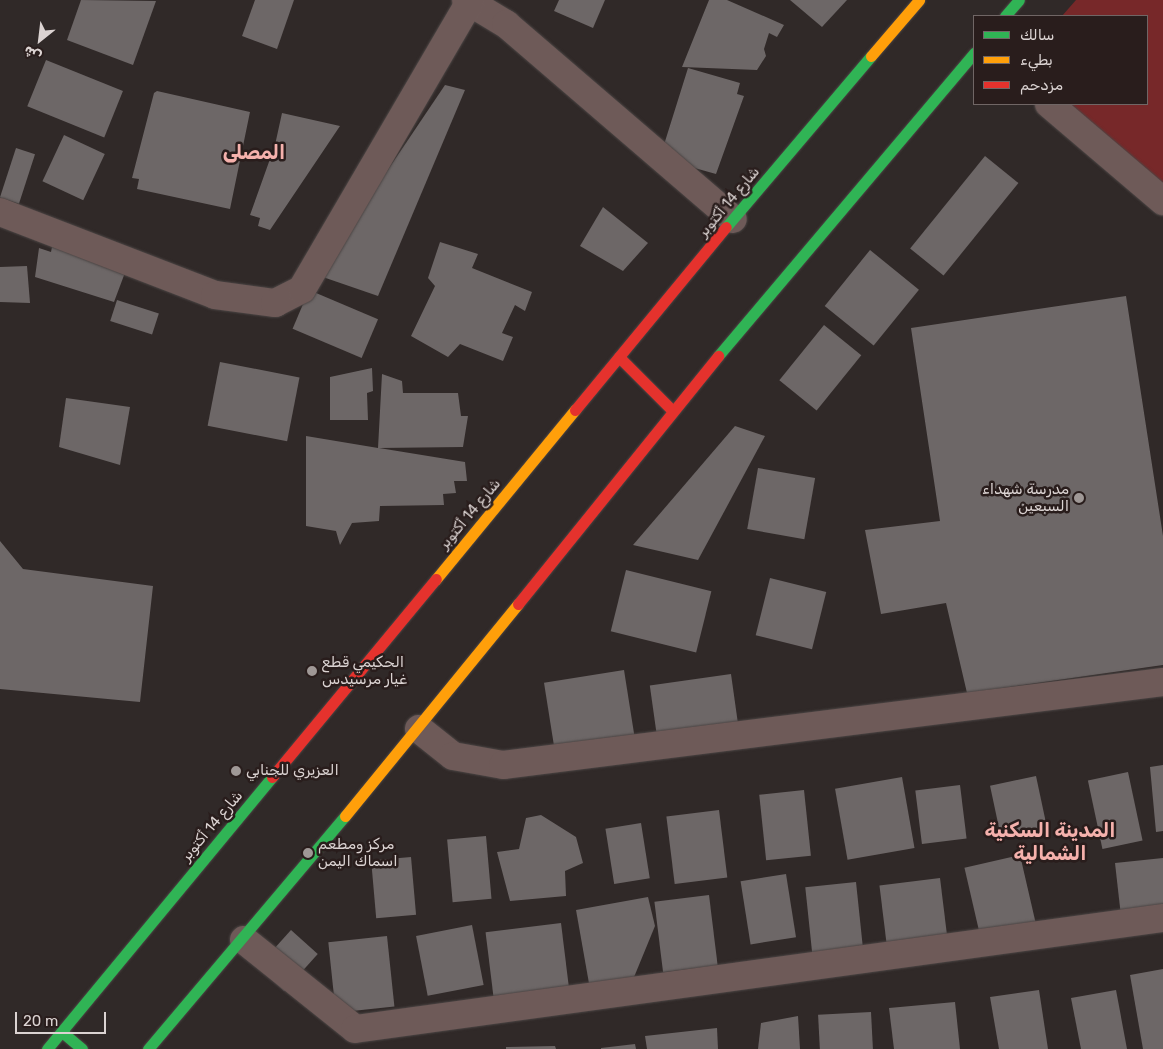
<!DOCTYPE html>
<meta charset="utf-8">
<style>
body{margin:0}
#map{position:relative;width:1163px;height:1049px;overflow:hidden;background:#302928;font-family:Rubik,"Noto Naskh Arabic",sans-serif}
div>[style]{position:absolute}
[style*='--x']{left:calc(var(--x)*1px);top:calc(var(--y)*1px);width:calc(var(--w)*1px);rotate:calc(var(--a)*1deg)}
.green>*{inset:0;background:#772829}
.building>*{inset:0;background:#6d6767;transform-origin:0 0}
.roads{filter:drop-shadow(0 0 1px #4b4544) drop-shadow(0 0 1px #4b4544)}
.street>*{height:28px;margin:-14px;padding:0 14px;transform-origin:14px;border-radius:14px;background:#6e5a58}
.fast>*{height:11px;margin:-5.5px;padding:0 5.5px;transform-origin:5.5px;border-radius:5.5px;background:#30b455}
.slow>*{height:11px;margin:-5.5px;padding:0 5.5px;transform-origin:5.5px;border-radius:5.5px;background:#ff9f0a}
.jam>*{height:11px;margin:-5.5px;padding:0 5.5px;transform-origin:5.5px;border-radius:5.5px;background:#e5322d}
.dots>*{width:14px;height:14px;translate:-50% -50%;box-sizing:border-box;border:2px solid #291d1c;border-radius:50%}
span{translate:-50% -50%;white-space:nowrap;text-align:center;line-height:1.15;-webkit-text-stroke:5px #291d1c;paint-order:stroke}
.street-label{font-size:15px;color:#dbd3d2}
.poi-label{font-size:15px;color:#dbd3d2}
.right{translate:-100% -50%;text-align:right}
.left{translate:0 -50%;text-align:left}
.district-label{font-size:20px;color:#f5b1ac;font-weight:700}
.legend{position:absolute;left:973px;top:15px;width:175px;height:90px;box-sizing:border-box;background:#291d1c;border:1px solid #706665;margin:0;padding:6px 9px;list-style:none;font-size:15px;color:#dbd3d2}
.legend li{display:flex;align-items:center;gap:10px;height:25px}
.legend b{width:25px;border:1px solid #706665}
.north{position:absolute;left:15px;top:15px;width:50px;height:50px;-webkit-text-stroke:4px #291d1c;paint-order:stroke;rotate:209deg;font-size:14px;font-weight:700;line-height:20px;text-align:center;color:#dbd3d2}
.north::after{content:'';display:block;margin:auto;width:18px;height:22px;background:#dbd3d2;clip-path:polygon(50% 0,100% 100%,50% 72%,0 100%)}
.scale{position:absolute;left:15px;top:1012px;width:91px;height:22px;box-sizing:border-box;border:2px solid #dbd3d2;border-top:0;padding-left:6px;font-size:15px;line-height:18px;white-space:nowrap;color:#dbd3d2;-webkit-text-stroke:4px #291d1c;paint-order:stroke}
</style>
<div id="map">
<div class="green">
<i style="clip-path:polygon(1076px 0,1163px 0,1163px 187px,1065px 104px,1147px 104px,1147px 16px,1062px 16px)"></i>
</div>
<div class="building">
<i style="clip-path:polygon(81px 0,156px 1px,133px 65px,67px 40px)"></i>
<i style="clip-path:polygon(255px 0,294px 0,277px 49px,242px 36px)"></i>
<i style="clip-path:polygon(559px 0,605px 0,593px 28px,554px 11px)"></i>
<i style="clip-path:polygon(709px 0,727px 0,784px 25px,777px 37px,769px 33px,764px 49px,766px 56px,757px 70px,682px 67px)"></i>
<i style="clip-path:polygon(790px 0,847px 0,822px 27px)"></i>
<i style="left:46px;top:60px;width:83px;height:50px;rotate:22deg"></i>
<i style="clip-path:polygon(688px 68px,740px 83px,737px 94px,744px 96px,716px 174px,673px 162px,657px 167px)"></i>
<i style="clip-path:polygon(445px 85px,465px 90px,378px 296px,317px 275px)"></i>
<i style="clip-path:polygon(157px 91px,250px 112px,230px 209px,137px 189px,139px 179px,132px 178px,154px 93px)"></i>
<i style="clip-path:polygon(282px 113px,340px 126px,270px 230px,258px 226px,260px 218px,250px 215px,275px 145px)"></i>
<i style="left:64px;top:135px;width:45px;height:51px;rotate:25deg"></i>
<i style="left:16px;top:148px;width:20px;height:52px;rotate:18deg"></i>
<i style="left:985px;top:156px;width:43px;height:119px;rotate:39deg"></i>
<i style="clip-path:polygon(603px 207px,648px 243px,623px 271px,580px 246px)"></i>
<i style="clip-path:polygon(440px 242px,478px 254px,472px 268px,532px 292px,525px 311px,515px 305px,502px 333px,513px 337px,503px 361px,460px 344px,448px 357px,411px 336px,435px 286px,428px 278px)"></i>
<i style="clip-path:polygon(52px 247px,126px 270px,114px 302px,35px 277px,39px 248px,51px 252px)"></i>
<i style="left:870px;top:250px;width:63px;height:72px;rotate:39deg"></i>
<i style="clip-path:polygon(27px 266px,30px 303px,0 302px,0 267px)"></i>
<i style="left:309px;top:290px;width:75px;height:42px;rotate:23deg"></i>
<i style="clip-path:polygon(1126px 296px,1163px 536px,1163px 665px,967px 693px,946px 603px,881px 614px,865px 530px,940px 521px,911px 328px)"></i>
<i style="left:117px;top:300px;width:44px;height:22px;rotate:18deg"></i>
<i style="left:824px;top:325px;width:48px;height:71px;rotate:39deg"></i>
<i style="left:220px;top:362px;width:81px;height:65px;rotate:11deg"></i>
<i style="clip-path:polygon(372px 368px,373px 391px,367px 393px,368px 420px,330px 420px,330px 377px)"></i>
<i style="clip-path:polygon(382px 374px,402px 381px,403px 393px,458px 393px,461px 416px,468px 416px,463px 447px,379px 448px,465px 462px,467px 481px,454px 481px,456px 493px,443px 494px,444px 505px,380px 506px,379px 521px,352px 523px,340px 545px,336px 531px,306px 526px,306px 436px,378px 448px)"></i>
<i style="clip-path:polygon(66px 398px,130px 407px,120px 465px,59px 447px)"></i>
<i style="clip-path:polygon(735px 426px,765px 436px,698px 560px,633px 545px)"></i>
<i style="left:758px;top:468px;width:58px;height:62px;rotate:10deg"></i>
<i style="clip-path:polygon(0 541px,23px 569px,153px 586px,140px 702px,0 689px)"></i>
<i style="left:626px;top:570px;width:88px;height:63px;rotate:14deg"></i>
<i style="left:770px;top:578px;width:58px;height:59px;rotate:14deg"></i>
<i style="left:624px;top:670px;width:69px;height:81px;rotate:81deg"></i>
<i style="left:731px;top:674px;width:50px;height:82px;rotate:82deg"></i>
<i style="clip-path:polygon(1163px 765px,1163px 831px,1156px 832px,1150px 767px)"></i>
<i style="left:1128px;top:772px;width:70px;height:41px;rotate:78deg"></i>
<i style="left:1036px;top:776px;width:53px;height:47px;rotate:78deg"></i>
<i style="left:902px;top:777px;width:72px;height:68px;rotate:80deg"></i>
<i style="left:960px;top:785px;width:54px;height:45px;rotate:83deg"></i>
<i style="left:804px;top:790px;width:66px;height:45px;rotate:84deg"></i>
<i style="left:719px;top:810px;width:68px;height:53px;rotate:83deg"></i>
<i style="clip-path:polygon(541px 815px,576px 837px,583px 863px,565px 871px,566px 896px,510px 901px,497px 852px,519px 849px,526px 818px)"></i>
<i style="left:641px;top:823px;width:56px;height:36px;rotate:81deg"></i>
<i style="left:486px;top:836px;width:63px;height:39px;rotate:85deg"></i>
<i style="left:1020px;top:855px;width:69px;height:57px;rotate:77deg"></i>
<i style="left:411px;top:857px;width:58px;height:40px;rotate:85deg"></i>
<i style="clip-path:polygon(1163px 858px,1163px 930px,1123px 934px,1115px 863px)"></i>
<i style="left:786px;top:874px;width:64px;height:46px;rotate:81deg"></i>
<i style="left:940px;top:878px;width:67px;height:61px;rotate:83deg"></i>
<i style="left:856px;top:882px;width:71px;height:51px;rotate:84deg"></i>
<i style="left:709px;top:895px;width:71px;height:55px;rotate:83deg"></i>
<i style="clip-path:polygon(648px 897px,655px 926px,632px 982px,590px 989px,576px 910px)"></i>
<i style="left:561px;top:923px;width:68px;height:76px;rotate:83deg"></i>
<i style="left:472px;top:925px;width:61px;height:57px;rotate:79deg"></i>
<i style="left:291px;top:930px;width:36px;height:50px;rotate:42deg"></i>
<i style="left:387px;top:936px;width:71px;height:59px;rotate:84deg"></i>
<i style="clip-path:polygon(1163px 969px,1163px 1049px,1143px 1049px,1130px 975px)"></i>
<i style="clip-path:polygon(1039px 990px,1048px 1049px,999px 1049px,990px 997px)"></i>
<i style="clip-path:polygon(1116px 990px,1127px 1049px,1081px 1049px,1071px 998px)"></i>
<i style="clip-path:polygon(955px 1002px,960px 1049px,894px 1049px,889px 1008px)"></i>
<i style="left:871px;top:1012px;width:37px;height:53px;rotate:87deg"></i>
<i style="clip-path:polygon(798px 1016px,800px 1049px,758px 1049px,761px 1023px)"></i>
<i style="clip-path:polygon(717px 1028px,718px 1049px,647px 1049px,645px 1036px)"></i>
<i style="clip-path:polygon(635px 1044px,636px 1049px,601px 1049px,601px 1048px)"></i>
<i style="clip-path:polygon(555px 1046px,556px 1049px,506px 1049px,506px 1047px)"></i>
</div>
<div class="roads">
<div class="street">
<i style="--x:466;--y:0;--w:47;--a:31"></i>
<i style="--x:506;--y:24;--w:299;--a:40.7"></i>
<i style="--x:1049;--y:104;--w:150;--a:40.4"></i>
<i style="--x:0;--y:212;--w:230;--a:21.1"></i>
<i style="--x:215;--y:295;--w:61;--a:7.6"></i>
<i style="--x:275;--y:303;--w:30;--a:-27"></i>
<i style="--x:302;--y:289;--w:333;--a:-59.7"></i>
<i style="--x:419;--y:729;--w:43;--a:38.5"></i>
<i style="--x:453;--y:756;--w:51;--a:10.2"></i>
<i style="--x:503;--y:765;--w:665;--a:-7.17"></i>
<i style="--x:244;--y:940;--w:142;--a:38.7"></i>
<i style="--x:355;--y:1029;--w:816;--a:-7.82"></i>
</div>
<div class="fast">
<i style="--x:1005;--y:16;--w:21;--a:-49"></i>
<i style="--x:726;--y:227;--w:224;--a:-49.7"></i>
<i style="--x:718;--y:356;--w:397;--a:-49.8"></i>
<i style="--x:62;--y:1032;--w:26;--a:40"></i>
<i style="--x:47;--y:1049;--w:353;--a:-50.4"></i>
<i style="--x:148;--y:1049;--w:305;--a:-49.8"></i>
</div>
<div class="slow">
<i style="--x:871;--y:56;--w:74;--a:-49.4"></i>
<i style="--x:436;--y:579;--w:219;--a:-50.6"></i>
<i style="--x:345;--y:816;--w:274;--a:-50.8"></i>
</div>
<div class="jam">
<i style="--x:619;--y:357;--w:75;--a:45"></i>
<i style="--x:575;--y:410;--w:237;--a:-50.5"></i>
<i style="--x:518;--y:604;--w:319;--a:-51.1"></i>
<i style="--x:272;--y:777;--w:257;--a:-50.4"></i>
</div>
</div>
<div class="dots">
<i style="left:1079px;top:498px;background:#9f9896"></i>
<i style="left:312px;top:671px;background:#9f9896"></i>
<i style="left:236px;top:771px;background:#9f9896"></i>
<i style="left:308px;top:853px;background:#9f9896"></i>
</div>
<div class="street-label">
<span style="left:729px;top:202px;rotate:-50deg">شارع 14 أكتوبر</span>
<span style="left:470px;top:514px;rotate:-50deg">شارع 14 أكتوبر</span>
<span style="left:212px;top:826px;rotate:-50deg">شارع 14 أكتوبر</span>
</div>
<div class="poi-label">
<span class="right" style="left:1069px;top:498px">مدرسة شهداء<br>السبعين</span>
<span class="left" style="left:322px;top:671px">الحكيمي قطع<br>غيار مرسيدس</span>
<span class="left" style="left:246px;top:771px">العزيري للجنابي</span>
<span class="left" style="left:318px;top:853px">مركز ومطعم<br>اسماك اليمن</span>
</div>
<div class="district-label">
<span style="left:254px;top:152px">المصلى</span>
<span style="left:1050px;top:842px">المدينة السكنية<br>الشمالية</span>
</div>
<ul class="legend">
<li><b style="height:6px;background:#30b455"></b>سالك</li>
<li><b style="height:6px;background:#ff9f0a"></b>بطيء</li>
<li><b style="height:6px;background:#e5322d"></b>مزدحم</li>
</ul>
<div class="north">ش</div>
<div class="scale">20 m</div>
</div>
